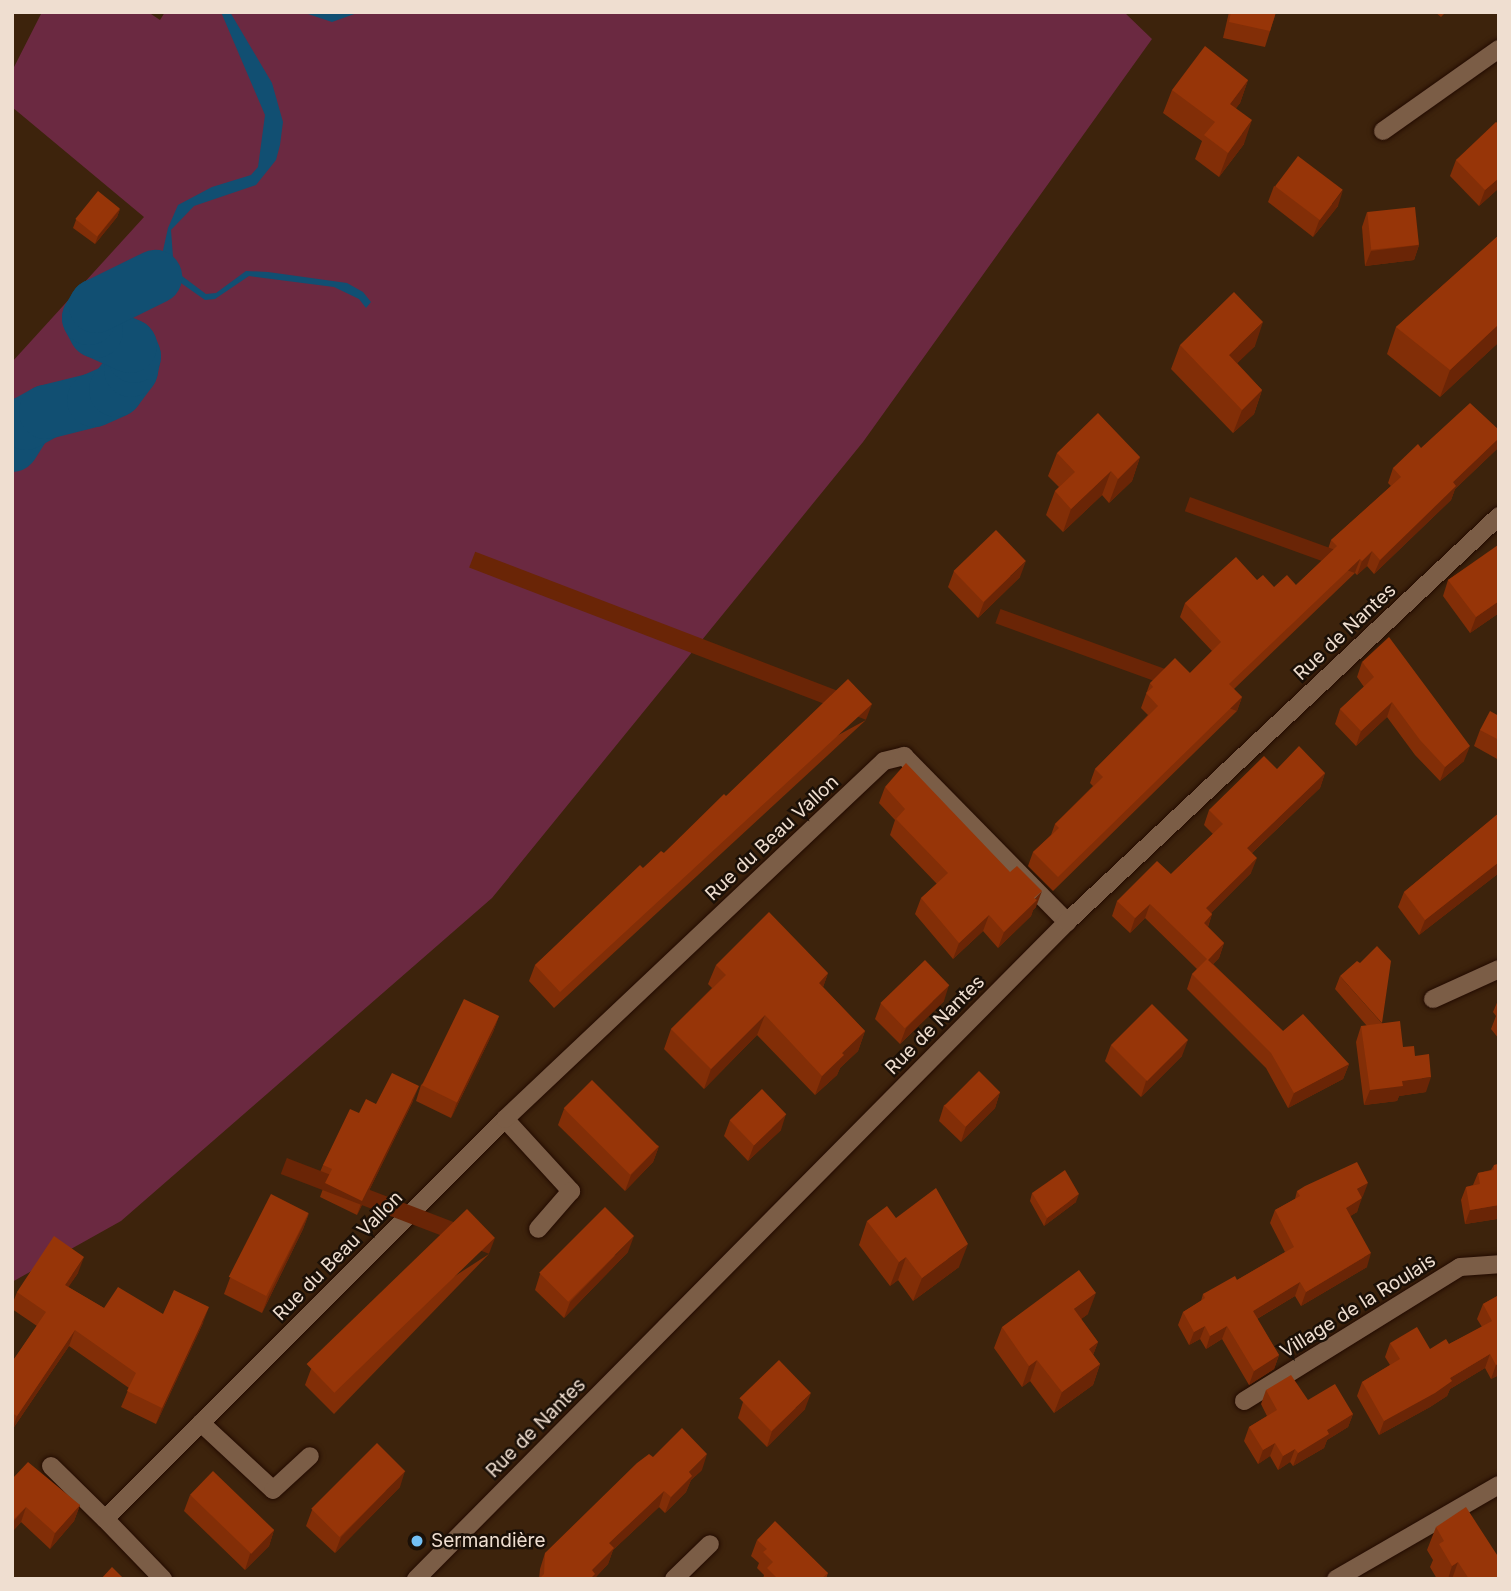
<!DOCTYPE html>
<meta charset="utf-8">
<style>
body{margin:0}
#map{position:relative;width:1511px;height:1591px;overflow:hidden;background:#3d230c;font-family:Inter,sans-serif}
div>[style]{position:absolute}
[style*='--x']{left:calc(var(--x)*1px);top:calc(var(--y)*1px);width:calc(var(--w)*1px);rotate:calc(var(--a)*1deg)}
.green>*{inset:0;background:#6b2941}
.water>*{inset:0;background:#114f72}
.river>*{height:54px;margin:-27px;padding:0 27px;transform-origin:27px;border-radius:27px;background:#114f72}
.roads{filter:drop-shadow(0 0 2px #230b00) drop-shadow(0 0 2px #230b00)}
.minor>*{height:18px;margin:-9px;padding:0 9px;transform-origin:9px;border-radius:9px;background:#7b5d46}
.secondary>*{height:18px;margin:-9px;padding:0 9px;transform-origin:9px;border-radius:9px;background:#7b5d46}
.wall>*{inset:0;background:#822e07}
.shaded-wall>*{inset:0;background:#6a2506;transform-origin:0 0}
.building>*{inset:0;background:#973508;transform-origin:0 0}
.dots>*{width:19px;height:19px;translate:-50% -50%;box-sizing:border-box;border:4px solid #1b1007;border-radius:50%}
span{translate:-50% -50%;white-space:nowrap;text-align:center;line-height:1.15;-webkit-text-stroke:5px #1b1007;paint-order:stroke}
.street-label{font-size:19px;color:#efded0}
.poi-label{font-size:19px;color:#efded0}
.left{translate:0 -50%;text-align:left}
.frame{position:absolute;inset:0;border:14px solid #efded0;pointer-events:none}
</style>
<div id="map">
<div class="green">
<i style="clip-path:polygon(42px 12px,148px 12px,160px 20px,165px 12px,1124px 12px,1152px 39px,863px 442px,492px 898px,121px 1221px,12px 1282px,12px 362px,144px 217px,12px 107px,12px 71px)"></i>
</div>
<div class="water">
<i style="clip-path:polygon(221px 12px,230px 12px,272px 83px,283px 122px,280px 145px,276px 160px,256px 185px,194px 206px,171px 230px,174px 270px,206px 294px,216px 293px,246px 271px,268px 272px,347px 283px,363px 292px,371px 302px,366px 308px,359px 299px,334px 287px,249px 276px,215px 299px,205px 300px,171px 276px,91px 314px,95px 325px,126px 330px,137px 340px,141px 345px,139px 375px,92px 413px,22px 428px,12px 451px,12px 431px,17px 423px,38px 411px,91px 400px,121px 376px,125px 366px,123px 341px,98px 333px,85px 333px,80px 308px,151px 277px,160px 264px,168px 228px,178px 205px,212px 187px,251px 175px,258px 167px,265px 115px)"></i>
<i style="clip-path:polygon(302px 12px,360px 12px,332px 22px)"></i>
</div>
<div class="river">
<i style="--x:12;--y:445;--w:26;--a:-58"></i>
<i style="--x:26;--y:423;--w:23;--a:-29"></i>
<i style="--x:46;--y:412;--w:49;--a:-14"></i>
<i style="--x:94;--y:400;--w:24;--a:-24"></i>
<i style="--x:116;--y:390;--w:25;--a:-53"></i>
<i style="--x:131;--y:370;--w:14;--a:-78"></i>
<i style="--x:134;--y:356;--w:11;--a:-112"></i>
<i style="--x:130;--y:346;--w:37;--a:-156"></i>
<i style="--x:96;--y:331;--w:15;--a:-118"></i>
<i style="--x:89;--y:318;--w:14;--a:-60"></i>
<i style="--x:96;--y:306;--w:66;--a:-26.2"></i>
</div>
<div class="roads">
<div class="minor">
<i style="--x:1383;--y:131;--w:142;--a:-35.3"></i>
<i style="--x:1433;--y:999;--w:72;--a:-24.4"></i>
<i style="--x:505;--y:1119;--w:98;--a:47.5"></i>
<i style="--x:571;--y:1191;--w:50;--a:131"></i>
<i style="--x:1244;--y:1401;--w:254;--a:-31.8"></i>
<i style="--x:1460;--y:1267;--w:39;--a:-4"></i>
<i style="--x:201;--y:1423;--w:98;--a:42.9"></i>
<i style="--x:273;--y:1490;--w:50;--a:-42.6"></i>
<i style="--x:51;--y:1466;--w:76;--a:44.5"></i>
<i style="--x:163;--y:1579;--w:83;--a:-134"></i>
<i style="--x:105;--y:1519;--w:566;--a:-45"></i>
<i style="--x:505;--y:1119;--w:521;--a:-43.37"></i>
<i style="--x:884;--y:761;--w:21;--a:-14"></i>
<i style="--x:904;--y:756;--w:233;--a:45.5"></i>
<i style="--x:674;--y:1579;--w:50;--a:-44.2"></i>
<i style="--x:1336;--y:1579;--w:188;--a:-30"></i>
</div>
<div class="secondary">
<i style="--x:416;--y:1579;--w:925;--a:-45.26"></i>
<i style="--x:1067;--y:922;--w:593;--a:-43.22"></i>
</div>
</div>
<div class="wall">
<i style="clip-path:polygon(1229px 12px,1276px 12px,1265px 47px,1223px 38px)"></i>
<i style="clip-path:polygon(1435px 12px,1446px 12px,1441px 17px)"></i>
<i style="clip-path:polygon(1248px 80px,1240px 103px,1236px 108px,1244px 144px,1219px 177px,1195px 159px,1202px 141px,1163px 113px,1172px 90px)"></i>
<i style="clip-path:polygon(1499px 124px,1499px 188px,1479px 206px,1450px 176px,1456px 160px)"></i>
<i style="clip-path:polygon(1274px 186px,1338px 206px,1313px 237px,1268px 202px)"></i>
<i style="clip-path:polygon(120px 209px,117px 217px,95px 244px,73px 228px,76px 220px)"></i>
<i style="clip-path:polygon(1367px 212px,1419px 245px,1414px 260px,1365px 266px,1362px 227px)"></i>
<i style="clip-path:polygon(1499px 235px,1499px 342px,1440px 397px,1387px 354px,1396px 327px)"></i>
<i style="clip-path:polygon(1180px 345px,1255px 346px,1237px 363px,1262px 390px,1254px 414px,1233px 433px,1171px 369px)"></i>
<i style="clip-path:polygon(1499px 430px,1498px 448px,1455px 489px,1451px 500px,1374px 574px,1367px 566px,1357px 575px,1355px 573px,1234px 689px,1242px 697px,1237px 711px,1053px 891px,1028px 866px,1033px 852px,1051px 835px,1055px 824px,1093px 786px,1090px 783px,1095px 769px,1148px 715px,1141px 708px,1150px 683px,1190px 673px,1212px 651px,1180px 617px,1185px 603px,1257px 580px,1274px 587px,1296px 585px,1327px 556px,1326px 555px,1331px 540px,1391px 486px,1388px 483px,1393px 468px,1421px 448px)"></i>
<i style="clip-path:polygon(1057px 453px,1140px 457px,1132px 481px,1109px 503px,1102px 495px,1063px 532px,1046px 515px,1055px 491px,1059px 487px,1048px 476px)"></i>
<i style="clip-path:polygon(1499px 546px,1499px 613px,1470px 633px,1443px 596px,1448px 580px)"></i>
<i style="clip-path:polygon(954px 571px,1020px 577px,978px 618px,948px 587px)"></i>
<i style="clip-path:polygon(1362px 662px,1464px 761px,1440px 781px,1415px 755px,1387px 717px,1356px 746px,1335px 724px,1340px 709px,1364px 687px,1357px 677px)"></i>
<i style="clip-path:polygon(1499px 716px,1499px 760px,1474px 746px,1480px 730px)"></i>
<i style="clip-path:polygon(866px 720px,554px 1008px,529px 981px,535px 965px,643px 868px,664px 853px,726px 796px)"></i>
<i style="clip-path:polygon(1277px 769px,1325px 773px,1320px 788px,1252px 853px,1251px 873px,1211px 913px,1212px 914px,1208px 927px,1224px 943px,1219px 958px,1213px 964px,1283px 1031px,1349px 1064px,1343px 1079px,1288px 1108px,1266px 1068px,1187px 989px,1192px 974px,1197px 969px,1145px 918px,1130px 933px,1112px 916px,1117px 901px,1171px 874px,1213px 834px,1204px 825px,1209px 810px)"></i>
<i style="clip-path:polygon(885px 787px,1036px 907px,1033px 910px,1031px 916px,998px 948px,983px 931px,953px 959px,915px 914px,921px 898px,937px 884px,890px 835px,895px 820px,879px 803px)"></i>
<i style="clip-path:polygon(1499px 813px,1499px 873px,1419px 935px,1398px 907px,1404px 892px)"></i>
<i style="clip-path:polygon(716px 965px,828px 973px,823px 987px,865px 1031px,858px 1051px,840px 1068px,837px 1075px,815px 1095px,757px 1035px,704px 1089px,664px 1049px,671px 1029px,712px 988px,708px 984px)"></i>
<i style="clip-path:polygon(1340px 976px,1403px 1047px,1415px 1056px,1426px 1092px,1399px 1096px,1397px 1101px,1364px 1105px,1356px 1042px,1361px 1026px,1367px 1026px,1335px 989px)"></i>
<i style="clip-path:polygon(1499px 998px,1499px 1039px,1491px 1029px,1496px 1016px,1493px 1012px)"></i>
<i style="clip-path:polygon(944px 1001px,900px 1044px,875px 1019px,881px 1003px)"></i>
<i style="clip-path:polygon(499px 1016px,493px 1032px,451px 1118px,416px 1101px,421px 1085px)"></i>
<i style="clip-path:polygon(1111px 1045px,1182px 1056px,1141px 1097px,1105px 1061px)"></i>
<i style="clip-path:polygon(1000px 1092px,995px 1108px,961px 1142px,939px 1121px,944px 1105px)"></i>
<i style="clip-path:polygon(413px 1101px,357px 1215px,320px 1197px,325px 1183px,317px 1179px,323px 1165px,359px 1113px,376px 1104px)"></i>
<i style="clip-path:polygon(564px 1109px,659px 1146px,653px 1162px,625px 1191px,558px 1125px)"></i>
<i style="clip-path:polygon(730px 1120px,781px 1130px,748px 1161px,724px 1136px)"></i>
<i style="clip-path:polygon(1499px 1164px,1499px 1227px,1497px 1219px,1465px 1224px,1461px 1200px,1466px 1187px,1473px 1185px,1478px 1173px,1491px 1170px,1494px 1165px)"></i>
<i style="clip-path:polygon(1297px 1191px,1363px 1196px,1361px 1197px,1357px 1212px,1350px 1216px,1367px 1267px,1301px 1306px,1295px 1296px,1257px 1319px,1279px 1355px,1274px 1369px,1249px 1385px,1222px 1339px,1206px 1349px,1200px 1339px,1189px 1345px,1178px 1325px,1183px 1312px,1201px 1301px,1203px 1294px,1237px 1280px,1285px 1252px,1270px 1223px,1275px 1210px,1295px 1199px)"></i>
<i style="clip-path:polygon(1032px 1193px,1076px 1202px,1044px 1226px,1030px 1201px)"></i>
<i style="clip-path:polygon(309px 1213px,303px 1229px,262px 1313px,224px 1294px,230px 1278px)"></i>
<i style="clip-path:polygon(896px 1218px,959px 1267px,913px 1301px,898px 1280px,890px 1286px,859px 1245px,867px 1221px)"></i>
<i style="clip-path:polygon(628px 1252px,564px 1318px,535px 1290px,540px 1274px)"></i>
<i style="clip-path:polygon(489px 1254px,334px 1414px,305px 1385px,311px 1369px)"></i>
<i style="clip-path:polygon(78px 1273px,68px 1287px,104px 1308px,163px 1314px,203px 1323px,156px 1424px,121px 1407px,129px 1388px,69px 1346px,12px 1430px,12px 1362px,37px 1326px,12px 1309px,12px 1305px,17px 1292px)"></i>
<i style="clip-path:polygon(1499px 1295px,1499px 1375px,1491px 1379px,1485px 1368px,1450px 1389px,1447px 1396px,1430px 1407px,1379px 1435px,1357px 1396px,1362px 1382px,1390px 1365px,1385px 1357px,1390px 1343px,1430px 1349px,1449px 1344px,1482px 1327px,1477px 1319px,1483px 1304px)"></i>
<i style="clip-path:polygon(1088px 1314px,1081px 1319px,1098px 1342px,1093px 1355px,1100px 1364px,1093px 1385px,1054px 1413px,1030px 1381px,1022px 1387px,994px 1348px,1002px 1327px)"></i>
<i style="clip-path:polygon(1266px 1390px,1308px 1400px,1353px 1414px,1348px 1427px,1327px 1440px,1324px 1448px,1293px 1466px,1290px 1462px,1278px 1470px,1270px 1456px,1258px 1464px,1244px 1441px,1249px 1427px,1267px 1416px,1261px 1404px)"></i>
<i style="clip-path:polygon(743px 1402px,805px 1409px,767px 1447px,738px 1418px)"></i>
<i style="clip-path:polygon(702px 1470px,691px 1480px,686px 1492px,665px 1513px,659px 1507px,613px 1550px,608px 1564px,594px 1579px,539px 1579px,540px 1569px,545px 1553px)"></i>
<i style="clip-path:polygon(12px 1479px,80px 1505px,74px 1521px,50px 1549px,21px 1522px,12px 1532px)"></i>
<i style="clip-path:polygon(400px 1487px,335px 1553px,306px 1526px,312px 1510px)"></i>
<i style="clip-path:polygon(190px 1495px,274px 1530px,269px 1546px,245px 1570px,184px 1511px)"></i>
<i style="clip-path:polygon(1436px 1527px,1499px 1579px,1437px 1579px,1430px 1567px,1433px 1560px,1427px 1550px)"></i>
<i style="clip-path:polygon(757px 1540px,828px 1573px,826px 1579px,763px 1579px,764px 1575px,757px 1568px,759px 1563px,751px 1556px)"></i>
</div>
<div class="shaded-wall">
<i style="clip-path:polygon(1248px 80px,1240px 103px,1221px 127px,1230px 104px)"></i>
<i style="clip-path:polygon(1252px 120px,1244px 144px,1219px 177px,1228px 153px)"></i>
<i style="clip-path:polygon(1499px 178px,1499px 188px,1479px 206px,1485px 190px)"></i>
<i style="clip-path:polygon(1343px 190px,1338px 206px,1313px 237px,1319px 221px)"></i>
<i style="clip-path:polygon(120px 209px,117px 217px,95px 244px,98px 236px)"></i>
<i style="clip-path:polygon(1419px 245px,1414px 260px,1365px 266px,1371px 251px)"></i>
<i style="clip-path:polygon(1263px 322px,1255px 346px,1221px 379px,1229px 355px)"></i>
<i style="clip-path:polygon(1499px 324px,1499px 342px,1440px 397px,1450px 370px)"></i>
<i style="clip-path:polygon(1262px 390px,1254px 414px,1233px 433px,1242px 410px)"></i>
<i style="clip-path:polygon(1499px 438px,1498px 448px,1455px 489px,1451px 500px,1374px 574px,1380px 560px,1453px 482px)"></i>
<i style="clip-path:polygon(1140px 457px,1132px 481px,1109px 503px,1118px 479px)"></i>
<i style="clip-path:polygon(1111px 471px,1102px 495px,1063px 532px,1071px 509px)"></i>
<i style="clip-path:polygon(1372px 551px,1367px 566px,1357px 575px,1362px 561px)"></i>
<i style="left:1360px;top:559px;width:15px;height:181px;rotate:110deg"></i>
<i style="clip-path:polygon(1026px 561px,1020px 577px,978px 618px,984px 602px)"></i>
<i style="clip-path:polygon(1499px 601px,1499px 613px,1470px 633px,1476px 617px)"></i>
<i style="left:1242px;top:697px;width:15px;height:257px;rotate:110deg"></i>
<i style="clip-path:polygon(1392px 702px,1387px 717px,1356px 746px,1361px 731px)"></i>
<i style="left:872px;top:704px;width:17px;height:425px;rotate:111deg"></i>
<i style="clip-path:polygon(1470px 746px,1464px 761px,1440px 781px,1445px 767px)"></i>
<i style="clip-path:polygon(1325px 773px,1320px 788px,1241px 863px,1247px 848px)"></i>
<i style="clip-path:polygon(1257px 858px,1251px 873px,1201px 923px,1206px 908px)"></i>
<i style="clip-path:polygon(1499px 862px,1499px 873px,1419px 935px,1425px 920px)"></i>
<i style="clip-path:polygon(1042px 891px,1036px 907px,1033px 910px,1031px 916px,998px 948px,1004px 932px)"></i>
<i style="clip-path:polygon(1150px 904px,1145px 918px,1130px 933px,1135px 918px)"></i>
<i style="clip-path:polygon(1212px 914px,1207px 929px,1204px 923px)"></i>
<i style="clip-path:polygon(989px 915px,983px 931px,953px 959px,959px 943px)"></i>
<i style="clip-path:polygon(1224px 943px,1219px 958px,1203px 974px,1208px 960px)"></i>
<i style="clip-path:polygon(828px 973px,821px 993px,819px 983px)"></i>
<i style="clip-path:polygon(949px 985px,944px 1001px,900px 1044px,906px 1028px)"></i>
<i style="clip-path:polygon(765px 1015px,757px 1035px,704px 1089px,711px 1069px)"></i>
<i style="clip-path:polygon(499px 1016px,493px 1032px,451px 1118px,457px 1102px)"></i>
<i style="clip-path:polygon(865px 1031px,858px 1051px,840px 1068px,837px 1075px,815px 1095px,822px 1076px,842px 1053px)"></i>
<i style="clip-path:polygon(1188px 1040px,1182px 1056px,1141px 1097px,1146px 1081px)"></i>
<i style="clip-path:polygon(1349px 1064px,1343px 1079px,1288px 1108px,1294px 1093px)"></i>
<i style="clip-path:polygon(1431px 1077px,1426px 1092px,1399px 1096px,1397px 1101px,1364px 1105px,1370px 1090px,1402px 1081px)"></i>
<i style="clip-path:polygon(419px 1086px,413px 1101px,357px 1215px,362px 1201px)"></i>
<i style="clip-path:polygon(1000px 1092px,995px 1108px,961px 1142px,966px 1126px)"></i>
<i style="clip-path:polygon(786px 1114px,781px 1130px,748px 1161px,754px 1145px)"></i>
<i style="clip-path:polygon(659px 1146px,653px 1162px,625px 1191px,631px 1175px)"></i>
<i style="clip-path:polygon(1368px 1183px,1363px 1196px,1352px 1202px,1357px 1189px)"></i>
<i style="clip-path:polygon(1079px 1194px,1076px 1202px,1044px 1226px,1047px 1218px)"></i>
<i style="clip-path:polygon(1362px 1198px,1357px 1212px,1341px 1222px,1346px 1208px)"></i>
<i style="clip-path:polygon(1499px 1205px,1499px 1214px,1497px 1219px,1465px 1224px,1470px 1210px)"></i>
<i style="clip-path:polygon(309px 1213px,303px 1229px,262px 1313px,268px 1297px)"></i>
<i style="clip-path:polygon(634px 1236px,628px 1252px,564px 1318px,570px 1302px)"></i>
<i style="left:495px;top:1238px;width:17px;height:223px;rotate:111deg"></i>
<i style="clip-path:polygon(968px 1244px,959px 1267px,913px 1301px,922px 1278px)"></i>
<i style="clip-path:polygon(1371px 1253px,1367px 1267px,1301px 1306px,1306px 1292px)"></i>
<i style="clip-path:polygon(84px 1257px,78px 1273px,59px 1301px,65px 1285px)"></i>
<i style="clip-path:polygon(906px 1257px,898px 1280px,890px 1286px,899px 1262px)"></i>
<i style="clip-path:polygon(1300px 1282px,1295px 1296px,1248px 1324px,1253px 1311px)"></i>
<i style="clip-path:polygon(1096px 1293px,1088px 1314px,1066px 1330px,1074px 1309px)"></i>
<i style="clip-path:polygon(209px 1307px,203px 1323px,156px 1424px,162px 1408px)"></i>
<i style="clip-path:polygon(1205px 1326px,1200px 1339px,1189px 1345px,1194px 1332px)"></i>
<i style="clip-path:polygon(1227px 1326px,1222px 1339px,1206px 1349px,1210px 1336px)"></i>
<i style="clip-path:polygon(75px 1330px,69px 1346px,12px 1430px,17px 1416px)"></i>
<i style="clip-path:polygon(1098px 1342px,1090px 1363px,1089px 1349px)"></i>
<i style="clip-path:polygon(1490px 1354px,1485px 1368px,1450px 1389px,1447px 1396px,1430px 1407px,1379px 1435px,1384px 1421px,1450px 1378px)"></i>
<i style="clip-path:polygon(1279px 1355px,1274px 1369px,1249px 1385px,1254px 1371px)"></i>
<i style="clip-path:polygon(1037px 1360px,1030px 1381px,1022px 1387px,1029px 1366px)"></i>
<i style="clip-path:polygon(1499px 1363px,1499px 1375px,1491px 1379px,1496px 1365px)"></i>
<i style="clip-path:polygon(1100px 1364px,1093px 1385px,1054px 1413px,1062px 1392px)"></i>
<i style="clip-path:polygon(811px 1393px,805px 1409px,767px 1447px,772px 1431px)"></i>
<i style="clip-path:polygon(1353px 1414px,1348px 1427px,1327px 1440px,1324px 1448px,1293px 1466px,1298px 1453px,1327px 1430px)"></i>
<i style="clip-path:polygon(1275px 1443px,1270px 1456px,1258px 1464px,1263px 1450px)"></i>
<i style="clip-path:polygon(1295px 1449px,1290px 1462px,1278px 1470px,1283px 1456px)"></i>
<i style="clip-path:polygon(707px 1454px,702px 1470px,691px 1480px,686px 1492px,665px 1513px,671px 1497px,689px 1472px)"></i>
<i style="clip-path:polygon(405px 1471px,400px 1487px,335px 1553px,341px 1537px)"></i>
<i style="clip-path:polygon(664px 1491px,659px 1507px,613px 1550px,608px 1564px,594px 1579px,589px 1579px,592px 1570px,609px 1543px)"></i>
<i style="clip-path:polygon(80px 1505px,74px 1521px,50px 1549px,55px 1533px)"></i>
<i style="clip-path:polygon(26px 1507px,21px 1522px,12px 1532px,13px 1522px)"></i>
<i style="clip-path:polygon(274px 1530px,269px 1546px,245px 1570px,250px 1554px)"></i>
<i style="clip-path:polygon(1458px 1562px,1452px 1579px,1448px 1579px,1452px 1566px)"></i>
</div>
<div class="building">
<i style="clip-path:polygon(1231px 12px,1276px 12px,1270px 31px,1229px 22px)"></i>
<i style="clip-path:polygon(1205px 46px,1248px 80px,1230px 104px,1252px 120px,1228px 153px,1204px 135px,1215px 122px,1172px 90px)"></i>
<i style="clip-path:polygon(1496px 122px,1499px 124px,1499px 178px,1485px 190px,1456px 160px)"></i>
<i style="left:1298px;top:156px;width:56px;height:38px;rotate:37deg"></i>
<i style="left:98px;top:191px;width:28px;height:36px;rotate:39deg"></i>
<i style="left:1415px;top:207px;width:38px;height:48px;rotate:84deg"></i>
<i style="clip-path:polygon(1499px 235px,1499px 324px,1450px 370px,1396px 327px)"></i>
<i style="clip-path:polygon(1234px 292px,1263px 322px,1229px 355px,1262px 390px,1242px 410px,1180px 345px)"></i>
<i style="clip-path:polygon(1470px 403px,1499px 430px,1499px 438px,1453px 482px,1456px 486px,1380px 560px,1372px 551px,1362px 561px,1360px 559px,1229px 684px,1242px 697px,1058px 877px,1033px 852px,1059px 828px,1055px 824px,1103px 777px,1095px 769px,1158px 706px,1146px 693px,1153px 687px,1150px 683px,1175px 658px,1190px 673px,1221px 642px,1185px 603px,1236px 557px,1257px 580px,1263px 575px,1274px 587px,1287px 575px,1296px 585px,1337px 546px,1331px 540px,1401px 477px,1393px 468px,1418px 444px,1421px 448px)"></i>
<i style="clip-path:polygon(1098px 413px,1140px 457px,1118px 479px,1111px 471px,1071px 509px,1055px 491px,1075px 472px,1057px 453px)"></i>
<i style="left:996px;top:530px;width:43px;height:59px;rotate:46deg"></i>
<i style="clip-path:polygon(1498px 545px,1499px 546px,1499px 601px,1476px 617px,1448px 580px)"></i>
<i style="clip-path:polygon(1389px 637px,1470px 746px,1445px 767px,1420px 740px,1392px 702px,1361px 731px,1340px 709px,1374px 677px,1362px 662px)"></i>
<i style="clip-path:polygon(848px 679px,872px 704px,560px 992px,535px 965px,640px 865px,643px 868px,661px 851px,664px 853px,724px 794px,726px 796px)"></i>
<i style="clip-path:polygon(1490px 711px,1499px 716px,1499px 740px,1480px 730px)"></i>
<i style="clip-path:polygon(1299px 746px,1325px 773px,1247px 848px,1257px 858px,1206px 908px,1212px 914px,1204px 923px,1224px 943px,1208px 960px,1283px 1031px,1303px 1014px,1349px 1064px,1294px 1093px,1271px 1053px,1192px 974px,1207px 959px,1150px 904px,1135px 918px,1117px 901px,1157px 861px,1171px 874px,1223px 824px,1209px 810px,1264px 756px,1277px 769px)"></i>
<i style="clip-path:polygon(906px 763px,1010px 872px,1017px 866px,1042px 891px,1034px 898px,1037px 900px,1004px 932px,989px 915px,959px 943px,921px 898px,948px 873px,896px 819px,905px 809px,885px 787px)"></i>
<i style="clip-path:polygon(1499px 813px,1499px 862px,1425px 920px,1404px 892px)"></i>
<i style="clip-path:polygon(769px 912px,828px 973px,819px 983px,865px 1031px,842px 1053px,844px 1055px,822px 1076px,765px 1015px,711px 1069px,671px 1029px,726px 975px,716px 965px)"></i>
<i style="clip-path:polygon(1377px 946px,1391px 961px,1382px 1023px,1340px 976px,1357px 961px,1360px 963px)"></i>
<i style="left:925px;top:960px;width:35px;height:62px;rotate:46deg"></i>
<i style="left:464px;top:999px;width:39px;height:96px;rotate:26deg"></i>
<i style="left:1152px;top:1004px;width:51px;height:58px;rotate:45deg"></i>
<i style="clip-path:polygon(1400px 1021px,1403px 1047px,1414px 1046px,1415px 1056px,1429px 1054px,1431px 1077px,1402px 1081px,1403px 1086px,1370px 1090px,1361px 1026px)"></i>
<i style="left:979px;top:1071px;width:30px;height:49px;rotate:45deg"></i>
<i style="clip-path:polygon(392px 1073px,419px 1086px,362px 1201px,325px 1183px,332px 1169px,323px 1165px,350px 1109px,359px 1113px,366px 1099px,376px 1104px)"></i>
<i style="left:592px;top:1080px;width:94px;height:40px;rotate:45deg"></i>
<i style="left:762px;top:1089px;width:35px;height:45px;rotate:46deg"></i>
<i style="clip-path:polygon(1357px 1162px,1368px 1183px,1357px 1189px,1362px 1198px,1346px 1208px,1371px 1253px,1306px 1292px,1300px 1282px,1253px 1311px,1279px 1355px,1254px 1371px,1227px 1326px,1210px 1336px,1205px 1326px,1194px 1332px,1183px 1312px,1205px 1298px,1203px 1294px,1235px 1276px,1237px 1280px,1294px 1247px,1275px 1210px,1300px 1196px,1297px 1191px,1305px 1186px)"></i>
<i style="clip-path:polygon(1499px 1164px,1499px 1205px,1470px 1210px,1466px 1187px,1480px 1184px,1478px 1173px,1494px 1170px,1494px 1165px)"></i>
<i style="clip-path:polygon(1065px 1170px,1079px 1194px,1047px 1218px,1032px 1193px)"></i>
<i style="clip-path:polygon(936px 1188px,968px 1244px,922px 1278px,906px 1257px,899px 1262px,867px 1221px,887px 1206px,896px 1218px)"></i>
<i style="left:271px;top:1194px;width:42px;height:93px;rotate:27deg"></i>
<i style="left:605px;top:1207px;width:41px;height:93px;rotate:45deg"></i>
<i style="left:467px;top:1209px;width:40px;height:223px;rotate:46deg"></i>
<i style="clip-path:polygon(54px 1236px,84px 1257px,65px 1285px,104px 1308px,118px 1287px,163px 1314px,174px 1290px,209px 1307px,162px 1408px,127px 1391px,136px 1373px,75px 1330px,17px 1416px,12px 1413px,12px 1362px,46px 1312px,17px 1292px)"></i>
<i style="clip-path:polygon(1079px 1270px,1096px 1293px,1074px 1309px,1098px 1342px,1089px 1349px,1100px 1364px,1062px 1392px,1037px 1360px,1029px 1366px,1002px 1327px)"></i>
<i style="clip-path:polygon(1499px 1295px,1499px 1363px,1496px 1365px,1490px 1354px,1450px 1378px,1452px 1381px,1435px 1393px,1384px 1421px,1362px 1382px,1400px 1359px,1390px 1343px,1417px 1327px,1430px 1349px,1446px 1339px,1449px 1344px,1492px 1321px,1483px 1304px)"></i>
<i style="left:779px;top:1360px;width:46px;height:55px;rotate:46deg"></i>
<i style="clip-path:polygon(1291px 1375px,1308px 1400px,1335px 1384px,1353px 1414px,1327px 1430px,1329px 1434px,1298px 1453px,1295px 1449px,1283px 1456px,1275px 1443px,1263px 1450px,1249px 1427px,1277px 1410px,1266px 1390px)"></i>
<i style="clip-path:polygon(682px 1428px,707px 1454px,689px 1472px,692px 1476px,671px 1497px,664px 1491px,609px 1543px,614px 1548px,592px 1570px,595px 1574px,590px 1579px,539px 1579px,544px 1574px,545px 1553px,637px 1463px,649px 1454px,653px 1457px)"></i>
<i style="left:377px;top:1443px;width:40px;height:93px;rotate:45deg"></i>
<i style="clip-path:polygon(28px 1462px,80px 1505px,55px 1533px,26px 1507px,12px 1521px,12px 1479px)"></i>
<i style="left:213px;top:1471px;width:85px;height:33px;rotate:44deg"></i>
<i style="clip-path:polygon(1466px 1507px,1499px 1558px,1499px 1579px,1469px 1579px,1458px 1562px,1452px 1566px,1439px 1544px,1444px 1541px,1436px 1527px)"></i>
<i style="clip-path:polygon(775px 1521px,828px 1573px,821px 1579px,778px 1579px,767px 1568px,773px 1562px,763px 1552px,767px 1549px,757px 1540px)"></i>
<i style="clip-path:polygon(112px 1567px,124px 1579px,101px 1579px)"></i>
</div>
<div class="dots">
<i style="left:417px;top:1541px;background:#73c1f6"></i>
</div>
<div class="street-label">
<span style="left:1345px;top:632px;rotate:-43deg">Rue de Nantes</span>
<span style="left:772px;top:838px;rotate:-43deg">Rue du Beau Vallon</span>
<span style="left:935px;top:1025px;rotate:-45deg">Rue de Nantes</span>
<span style="left:338px;top:1256px;rotate:-45deg">Rue du Beau Vallon</span>
<span style="left:1358px;top:1306px;rotate:-32deg">Village de la Roulais</span>
<span style="left:536px;top:1428px;rotate:-45deg">Rue de Nantes</span>
</div>
<div class="poi-label">
<span class="left" style="left:431px;top:1541px">Sermandière</span>
</div>
<div class="frame"></div>
</div>
